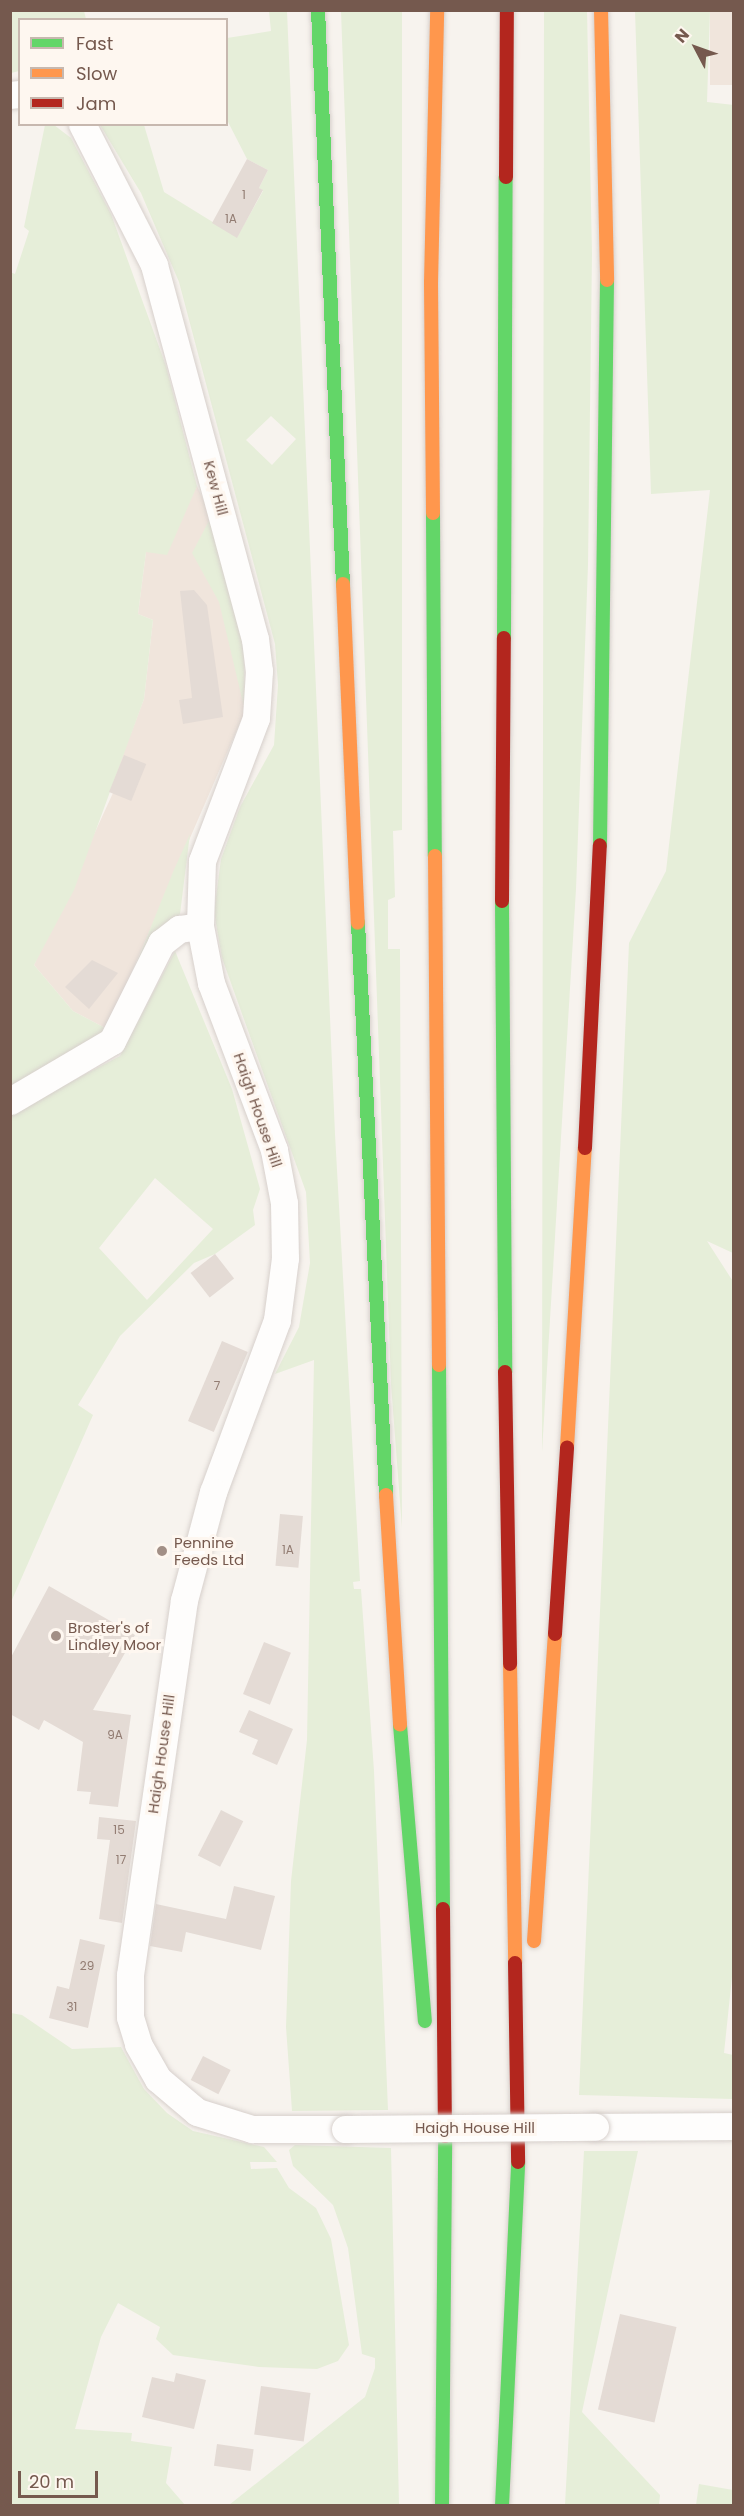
<!DOCTYPE html>
<style>
body{margin:0}
#map{position:relative;width:744px;height:2516px;overflow:hidden;background:#f7f3ee;font-family:Poppins,sans-serif}
div>[style]{position:absolute}
[style*='--x']{left:calc(var(--x)*1px);top:calc(var(--y)*1px);width:calc(var(--w)*1px);rotate:calc(var(--a)*1deg)}
.residential>*{inset:0;background:#f0e5dc;transform-origin:0 0}
.green>*{inset:0;background:#e6eed9}
.building>*{inset:0;background:#e4dbd5;transform-origin:0 0}
.roads{filter:drop-shadow(0 0 2px #d7d0cc) drop-shadow(0 0 2px #d7d0cc)}
.street>*{height:27px;margin:-13.5px;padding:0 13.5px;transform-origin:13.5px;border-radius:13.5px;background:#fefdfc}
.fast>*{height:14px;margin:-7px;padding:0 7px;transform-origin:7px;border-radius:7px;background:#63d668}
.slow>*{height:14px;margin:-7px;padding:0 7px;transform-origin:7px;border-radius:7px;background:#ff974d}
.jam>*{height:14px;margin:-7px;padding:0 7px;transform-origin:7px;border-radius:7px;background:#b3261e}
.bridges{filter:drop-shadow(0 0 2px #d7d0cc) drop-shadow(0 0 2px #d7d0cc)}
.street-bridge>*{height:27px;margin:-13.5px;padding:0 13.5px;transform-origin:13.5px;border-radius:13.5px;background:#fefdfc}
.dots>*{width:16px;height:16px;translate:-50% -50%;box-sizing:border-box;border:3px solid #fef7f0;border-radius:50%}
span{translate:-50% -50%;white-space:nowrap;text-align:center;line-height:1.15;-webkit-text-stroke:6px #fef7f0;paint-order:stroke}
.number-label{font-size:12px;color:#927c72}
.number-label span{-webkit-text-stroke-width:0}
.street-label{font-size:15px;color:#75594e}
.poi-label{font-size:15px;color:#75594e}
.left{translate:0 -50%;text-align:left}
.frame{position:absolute;inset:0;border:12px solid #75594e;pointer-events:none}
.legend{position:absolute;left:18px;top:18px;width:210px;height:108px;box-sizing:border-box;background:#fef7f0;border:2px solid #c7b8af;margin:0;padding:8px 10px;list-style:none;font-size:18px;color:#75594e}
.legend li{display:flex;align-items:center;gap:12px;height:30px}
.legend b{width:30px;border:2px solid #c7b8af}
.north{position:absolute;left:666px;top:18px;width:60px;height:60px;-webkit-text-stroke:4px #fef7f0;paint-order:stroke;rotate:311deg;font-size:16px;font-weight:700;line-height:24px;text-align:center;color:#75594e}
.north::after{content:'';display:block;margin:auto;width:21px;height:27px;background:#75594e;clip-path:polygon(50% 0,100% 100%,50% 72%,0 100%)}
.scale{position:absolute;left:18px;top:2471px;width:80px;height:27px;box-sizing:border-box;border:3px solid #75594e;border-top:0;padding-left:8px;font-size:18px;line-height:21px;white-space:nowrap;color:#75594e;-webkit-text-stroke:4px #fef7f0;paint-order:stroke}
</style>
<div id="map">
<div class="residential">
<i style="left:710px;top:11px;width:23px;height:74px"></i>
<i style="clip-path:polygon(197px 486px,211px 517px,246px 709px,107px 1029px,73px 1011px,34px 965px,113px 793px,109px 791px,144px 699px,153px 620px,138px 614px,146px 552px,189px 487px)"></i>
</div>
<div class="green">
<i style="clip-path:polygon(11px 10px,84px 11px,86px 19px,20px 20px,19px 71px,11px 73px)"></i>
<i style="clip-path:polygon(587px 10px,592px 254px,588px 565px,576px 889px,542px 1452px,544px 11px)"></i>
<i style="clip-path:polygon(evenodd,269px 11px,287px 11px,335px 1134px,360px 1581px,353px 1582px,354px 1589px,361px 1589px,374px 1771px,388px 2110px,292px 2111px,286px 2027px,291px 1881px,307px 1740px,314px 1360px,275px 1374px,299px 1327px,310px 1263px,306px 1192px,222px 958px,214px 912px,221px 859px,240px 807px,274px 745px,278px 685px,275px 644px,179px 282px,141px 193px,100px 125px,144px 125px,164px 192px,237px 237px,263px 191px,259px 188px,268px 170px,247px 159px,227px 120px,227px 38px,271px 31px,269px 11px,271px 416px,296px 439px,272px 465px,246px 440px,271px 416px)"></i>
<i style="clip-path:polygon(341px 11px,402px 11px,402px 830px,393px 831px,395px 897px,388px 900px,388px 949px,400px 949px,402px 1528px,391px 1384px)"></i>
<i style="clip-path:polygon(635px 11px,710px 11px,707px 102px,734px 105px,733px 1253px,707px 1241px,734px 1283px,734px 1958px,724px 2053px,733px 2055px,733px 2099px,579px 2095px,629px 943px,666px 871px,710px 490px,651px 494px)"></i>
<i style="clip-path:polygon(45px 125px,54px 125px,71px 138px,111px 214px,166px 366px,197px 486px,167px 555px,146px 552px,138px 614px,153px 620px,144px 699px,74px 890px,34px 965px,73px 1011px,107px 1029px,10px 1090px,10px 272px,15px 274px,29px 231px,24px 227px)"></i>
<i style="clip-path:polygon(211px 517px,244px 639px,245px 711px,219px 602px,192px 553px)"></i>
<i style="clip-path:polygon(190px 834px,180px 914px,134px 969px,173px 872px)"></i>
<i style="clip-path:polygon(evenodd,175px 951px,232px 1089px,260px 1189px,253px 1210px,255px 1225px,215px 1254px,194px 1263px,120px 1336px,78px 1405px,93px 1415px,11px 1602px,11px 1113px,120px 1056px,175px 951px,155px 1178px,213px 1229px,147px 1300px,99px 1248px,155px 1178px)"></i>
<i style="clip-path:polygon(11px 2013px,22px 2015px,72px 2049px,121px 2047px,144px 2089px,167px 2113px,193px 2131px,264px 2147px,277px 2162px,250px 2162px,251px 2169px,277px 2168px,289px 2188px,316px 2208px,331px 2239px,349px 2345px,338px 2361px,317px 2369px,259px 2367px,173px 2355px,156px 2339px,160px 2327px,118px 2303px,101px 2337px,75px 2429px,132px 2433px,131px 2441px,172px 2447px,166px 2483px,185px 2505px,11px 2505px)"></i>
<i style="clip-path:polygon(295px 2145px,391px 2148px,399px 2505px,229px 2505px,365px 2397px,375px 2368px,375px 2358px,362px 2354px,348px 2248px,333px 2205px,293px 2166px,289px 2150px)"></i>
<i style="clip-path:polygon(584px 2151px,638px 2151px,582px 2412px,660px 2495px,659px 2505px,565px 2505px)"></i>
<i style="clip-path:polygon(699px 2484px,733px 2490px,733px 2505px,696px 2505px)"></i>
</div>
<div class="building">
<i style="clip-path:polygon(247px 159px,268px 170px,259px 188px,263px 190px,237px 238px,212px 223px)"></i>
<i style="clip-path:polygon(194px 590px,207px 605px,223px 717px,183px 724px,179px 700px,192px 698px,180px 591px)"></i>
<i style="left:124px;top:755px;width:24px;height:40px;rotate:22deg"></i>
<i style="clip-path:polygon(92px 960px,118px 973px,89px 1009px,65px 987px)"></i>
<i style="left:215px;top:1254px;width:31px;height:31px;rotate:52deg"></i>
<i style="left:222px;top:1341px;width:28px;height:87px;rotate:23deg"></i>
<i style="left:280px;top:1514px;width:23px;height:52px;rotate:5deg"></i>
<i style="clip-path:polygon(49px 1586px,135px 1635px,93px 1710px,131px 1715px,118px 1807px,89px 1804px,91px 1792px,77px 1791px,83px 1742px,44px 1720px,39px 1730px,10px 1714px,10px 1659px)"></i>
<i style="left:264px;top:1642px;width:29px;height:56px;rotate:22deg"></i>
<i style="clip-path:polygon(249px 1710px,293px 1729px,277px 1765px,252px 1754px,258px 1740px,239px 1732px)"></i>
<i style="left:221px;top:1810px;width:25px;height:51px;rotate:27deg"></i>
<i style="clip-path:polygon(99px 1817px,136px 1821px,122px 1923px,99px 1919px,110px 1840px,97px 1839px)"></i>
<i style="clip-path:polygon(234px 1886px,275px 1896px,261px 1950px,186px 1932px,182px 1952px,150px 1946px,156px 1904px,226px 1919px)"></i>
<i style="clip-path:polygon(80px 1939px,105px 1945px,88px 2028px,49px 2018px,57px 1986px,69px 1989px)"></i>
<i style="left:203px;top:2056px;width:31px;height:27px;rotate:27deg"></i>
<i style="left:620px;top:2314px;width:58px;height:98px;rotate:13deg"></i>
<i style="clip-path:polygon(176px 2373px,206px 2380px,194px 2429px,142px 2417px,152px 2377px,174px 2382px)"></i>
<i style="left:261px;top:2386px;width:50px;height:49px;rotate:8deg"></i>
<i style="left:217px;top:2444px;width:37px;height:22px;rotate:8deg"></i>
</div>
<div class="roads">
<div class="street">
<i style="--x:10;--y:95;--w:10;--a:-6"></i>
<i style="--x:82;--y:124;--w:158;--a:62.9"></i>
<i style="--x:154;--y:265;--w:387;--a:74.9"></i>
<i style="--x:255;--y:639;--w:32;--a:83"></i>
<i style="--x:259;--y:671;--w:47;--a:93.7"></i>
<i style="--x:256;--y:718;--w:153;--a:110.7"></i>
<i style="--x:202;--y:861;--w:65;--a:91.8"></i>
<i style="--x:200;--y:926;--w:58;--a:79.1"></i>
<i style="--x:211;--y:983;--w:178;--a:69.3"></i>
<i style="--x:274;--y:1150;--w:54;--a:79.3"></i>
<i style="--x:284;--y:1203;--w:55;--a:89"></i>
<i style="--x:285;--y:1258;--w:63;--a:97.4"></i>
<i style="--x:277;--y:1320;--w:184;--a:110.4"></i>
<i style="--x:213;--y:1492;--w:112;--a:105"></i>
<i style="--x:184;--y:1600;--w:379;--a:98.2"></i>
<i style="--x:130;--y:1975;--w:42;--a:90"></i>
<i style="--x:130;--y:2017;--w:28;--a:73"></i>
<i style="--x:138;--y:2044;--w:40;--a:60.3"></i>
<i style="--x:158;--y:2079;--w:51;--a:40.2"></i>
<i style="--x:197;--y:2112;--w:58;--a:17.2"></i>
<i style="--x:252;--y:2129;--w:93;--a:0"></i>
<i style="--x:10;--y:1101;--w:118;--a:-30.5"></i>
<i style="--x:112;--y:1041;--w:110;--a:-63.4"></i>
<i style="--x:161;--y:943;--w:23;--a:-38"></i>
<i style="--x:179;--y:929;--w:21;--a:-8"></i>
<i style="--x:595;--y:2127;--w:139;--a:-0.4"></i>
</div>
<div class="fast">
<i style="--x:318;--y:10;--w:575;--a:87.51"></i>
<i style="--x:433;--y:513;--w:343;--a:89.7"></i>
<i style="--x:504;--y:638;--w:461;--a:-89.8"></i>
<i style="--x:600;--y:845;--w:565;--a:-89.29"></i>
<i style="--x:502;--y:901;--w:471;--a:89.6"></i>
<i style="--x:358;--y:923;--w:573;--a:87.2"></i>
<i style="--x:439;--y:1365;--w:544;--a:89.58"></i>
<i style="--x:400;--y:1725;--w:297;--a:85.2"></i>
<i style="--x:442;--y:2506;--w:370;--a:-89.5"></i>
<i style="--x:502;--y:2506;--w:344;--a:-87.3"></i>
</div>
<div class="slow">
<i style="--x:601;--y:10;--w:270;--a:88.7"></i>
<i style="--x:433;--y:513;--w:230;--a:-90.5"></i>
<i style="--x:431;--y:283;--w:273;--a:-88.7"></i>
<i style="--x:343;--y:584;--w:339;--a:87.5"></i>
<i style="--x:435;--y:856;--w:509;--a:89.55"></i>
<i style="--x:567;--y:1447;--w:300;--a:-86.6"></i>
<i style="--x:386;--y:1495;--w:230;--a:86.5"></i>
<i style="--x:510;--y:1664;--w:299;--a:89"></i>
<i style="--x:534;--y:1941;--w:308;--a:-86.1"></i>
</div>
<div class="jam">
<i style="--x:506;--y:177;--w:167;--a:-89.7"></i>
<i style="--x:502;--y:901;--w:263;--a:-89.6"></i>
<i style="--x:585;--y:1148;--w:303;--a:-87.2"></i>
<i style="--x:505;--y:1372;--w:292;--a:89"></i>
<i style="--x:555;--y:1634;--w:187;--a:-86.3"></i>
<i style="--x:443;--y:1909;--w:227;--a:89.5"></i>
<i style="--x:515;--y:1963;--w:199;--a:89.1"></i>
</div>
</div>
<div class="bridges">
<div class="street-bridge">
<i style="--x:345;--y:2129;--w:250;--a:-0.5"></i>
</div>
</div>
<div class="dots">
<i style="left:162px;top:1551px;background:#a28f86"></i>
<i style="left:56px;top:1636px;background:#a28f86"></i>
</div>
<div class="number-label">
<span style="left:244px;top:195px">1</span>
<span style="left:231px;top:219px">1A</span>
<span style="left:217px;top:1386px">7</span>
<span style="left:288px;top:1550px">1A</span>
<span style="left:115px;top:1735px">9A</span>
<span style="left:119px;top:1830px">15</span>
<span style="left:121px;top:1860px">17</span>
<span style="left:87px;top:1966px">29</span>
<span style="left:72px;top:2007px">31</span>
</div>
<div class="street-label">
<span style="left:216px;top:488px;rotate:75deg">Kew Hill</span>
<span style="left:258px;top:1110px;rotate:71deg">Haigh House Hill</span>
<span style="left:161px;top:1754px;rotate:-82deg">Haigh House Hill</span>
<span style="left:475px;top:2128px">Haigh House Hill</span>
</div>
<div class="poi-label">
<span class="left" style="left:174px;top:1551px">Pennine<br>Feeds Ltd</span>
<span class="left" style="left:68px;top:1636px">Broster's of<br>Lindley Moor</span>
</div>
<div class="frame"></div>
<ul class="legend">
<li><b style="height:8px;background:#63d668"></b>Fast</li>
<li><b style="height:8px;background:#ff974d"></b>Slow</li>
<li><b style="height:8px;background:#b3261e"></b>Jam</li>
</ul>
<div class="north">N</div>
<div class="scale">20 m</div>
</div>
